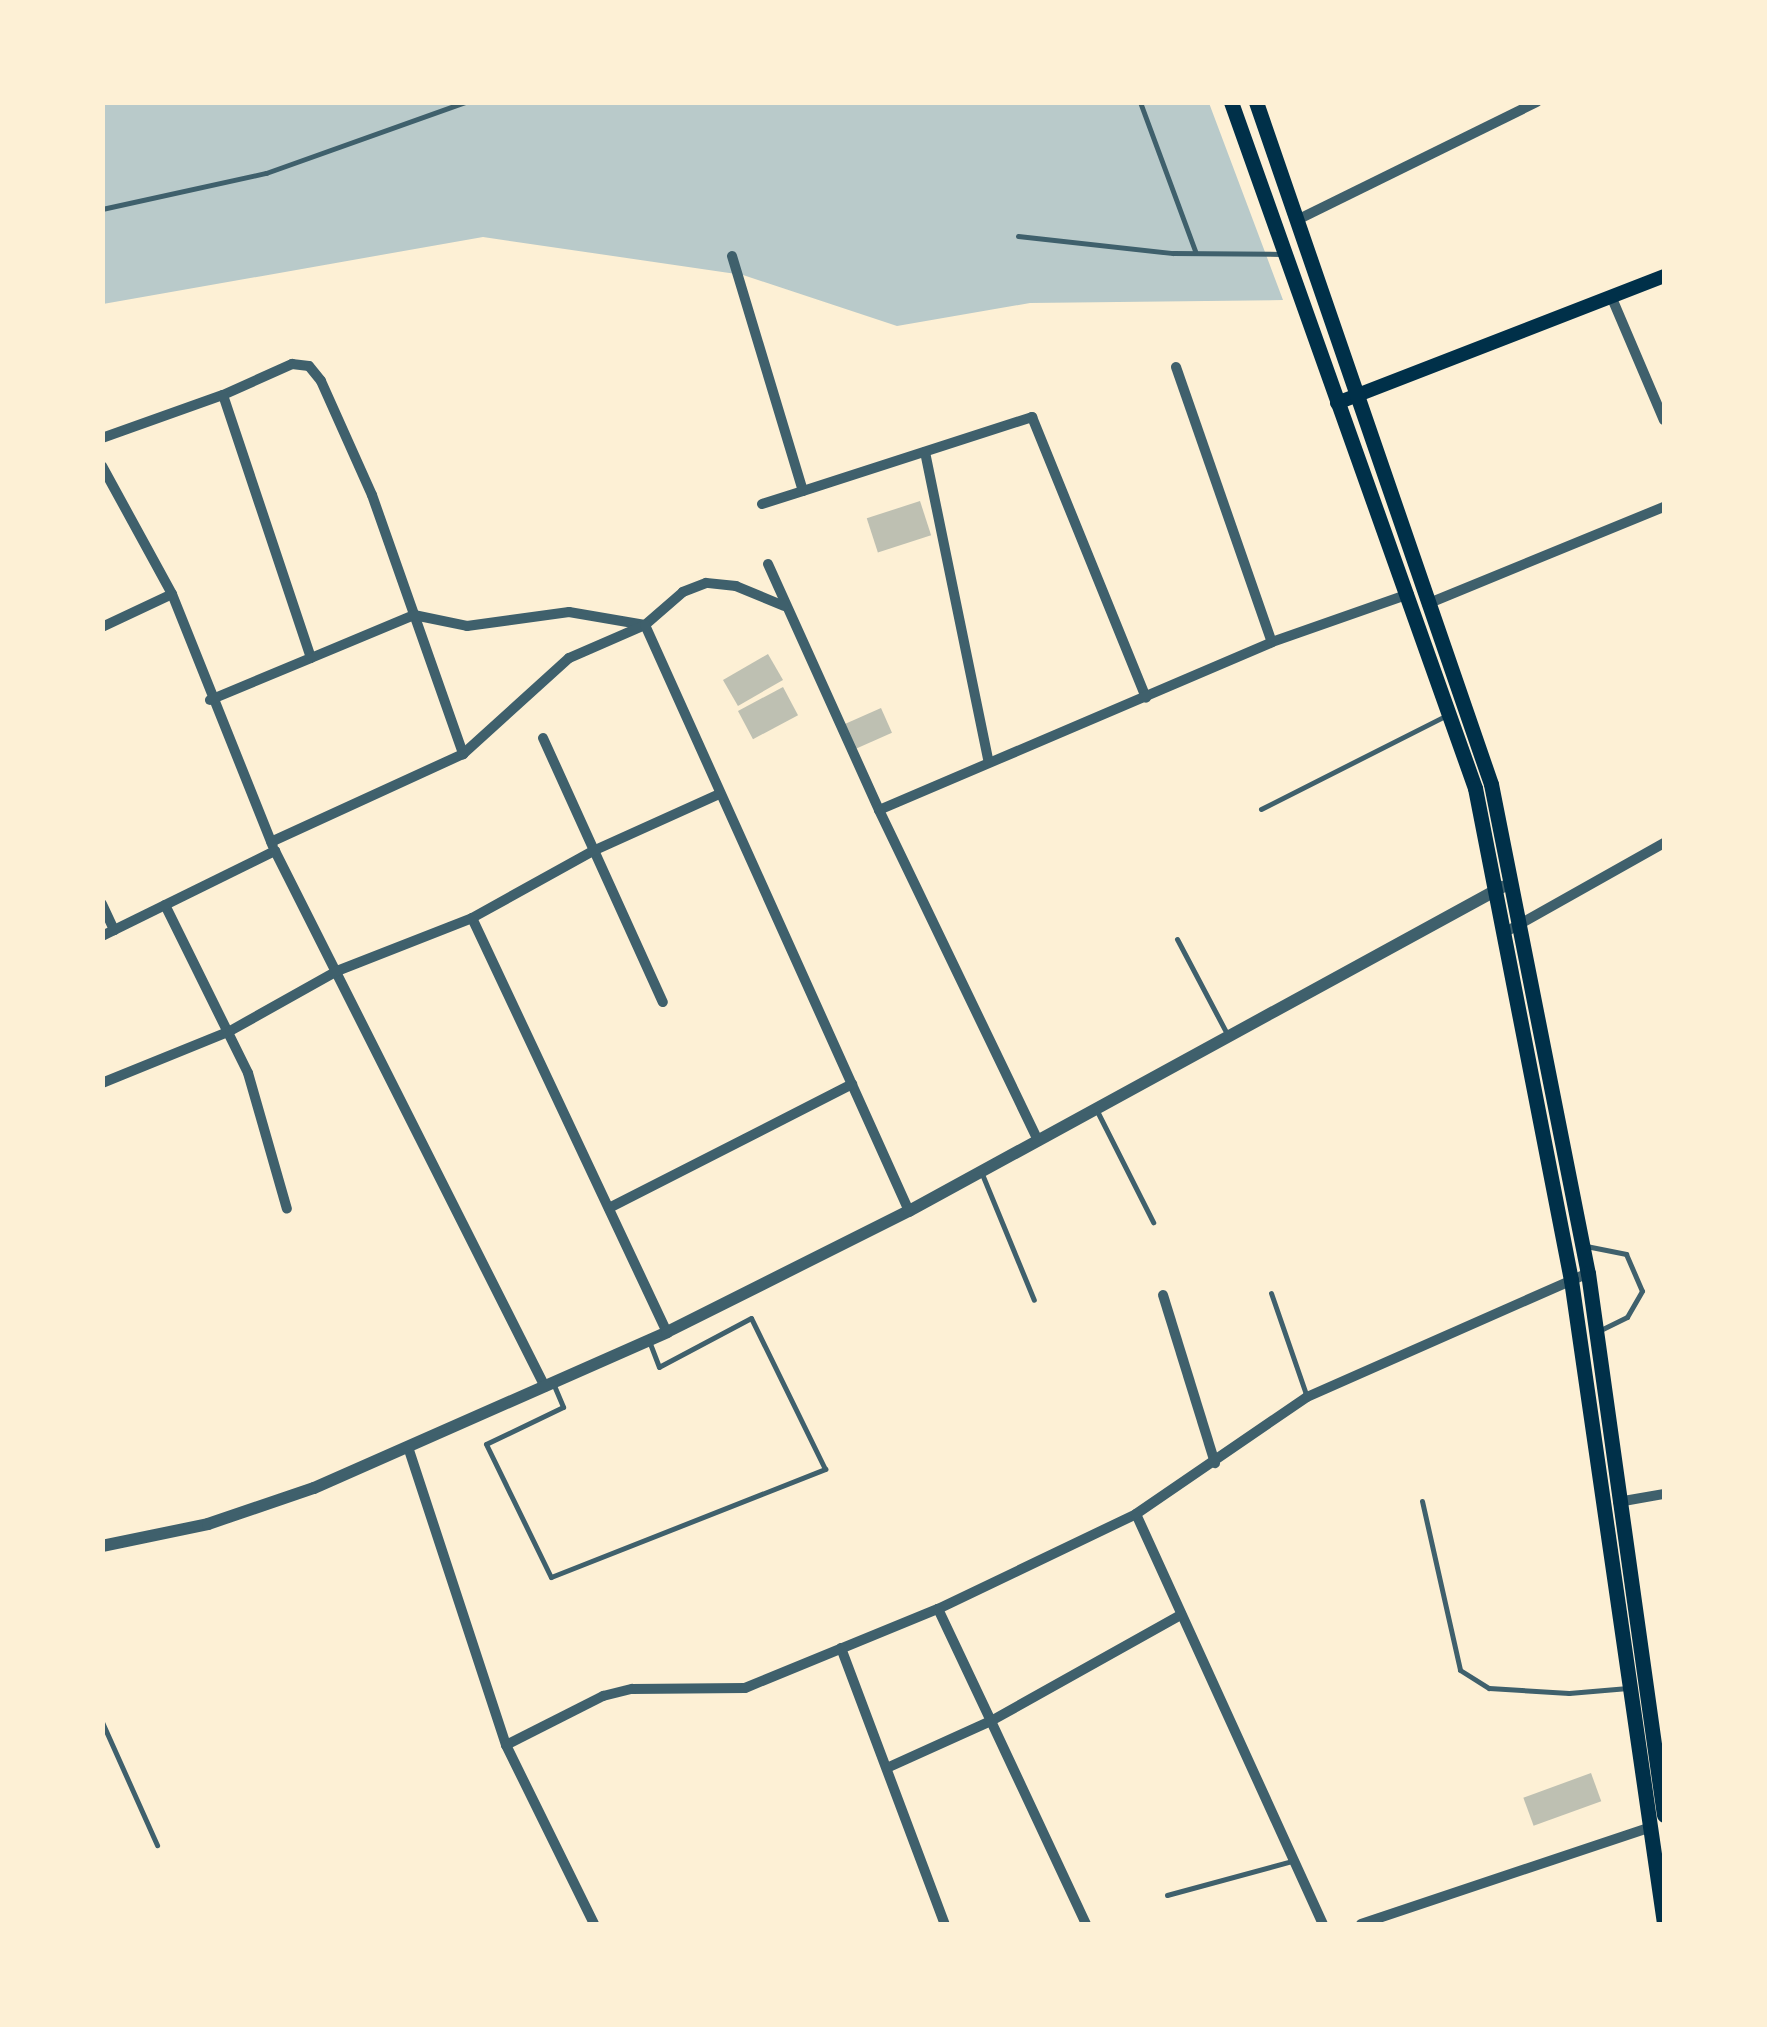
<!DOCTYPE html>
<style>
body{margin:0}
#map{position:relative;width:1767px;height:2027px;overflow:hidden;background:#fdf0d5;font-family:Roboto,sans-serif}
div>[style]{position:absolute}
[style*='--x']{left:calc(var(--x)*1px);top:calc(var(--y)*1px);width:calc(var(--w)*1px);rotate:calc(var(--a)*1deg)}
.green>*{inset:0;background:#b9caca}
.building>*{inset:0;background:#bec0b2;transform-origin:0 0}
.service>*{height:5px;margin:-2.5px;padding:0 2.5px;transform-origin:2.5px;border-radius:2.5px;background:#3f606c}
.minor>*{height:10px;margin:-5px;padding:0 5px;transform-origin:5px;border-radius:5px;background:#3f606c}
.tertiary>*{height:12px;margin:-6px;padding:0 6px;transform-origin:6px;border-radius:6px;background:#3f606c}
.secondary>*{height:14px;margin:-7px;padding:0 7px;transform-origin:7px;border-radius:7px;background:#003049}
.primary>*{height:15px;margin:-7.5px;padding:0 7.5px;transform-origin:7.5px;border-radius:7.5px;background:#003049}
span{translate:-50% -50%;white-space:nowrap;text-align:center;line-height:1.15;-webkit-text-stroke:10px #fdf0d5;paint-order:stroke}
.frame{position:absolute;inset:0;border:105px solid #fdf0d5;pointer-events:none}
</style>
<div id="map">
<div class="green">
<i style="clip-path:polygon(103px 102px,1209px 103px,1283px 300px,1030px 303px,897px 326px,743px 275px,483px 237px,103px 304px)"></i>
</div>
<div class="building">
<i style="left:920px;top:501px;width:36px;height:56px;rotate:72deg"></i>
<i style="left:768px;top:654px;width:30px;height:52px;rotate:60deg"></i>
<i style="left:783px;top:687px;width:32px;height:51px;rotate:62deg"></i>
<i style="left:881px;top:708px;width:27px;height:42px;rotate:66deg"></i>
<i style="left:1591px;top:1773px;width:30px;height:72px;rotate:70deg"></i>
</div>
<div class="service">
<i style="--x:1140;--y:102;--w:161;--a:69.7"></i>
<i style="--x:102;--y:209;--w:168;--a:-12.4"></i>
<i style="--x:266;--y:173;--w:211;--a:-19.6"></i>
<i style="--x:1018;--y:236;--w:156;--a:6.3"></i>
<i style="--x:1173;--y:253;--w:108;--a:0.5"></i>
<i style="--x:1261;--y:809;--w:206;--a:-26.8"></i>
<i style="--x:1177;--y:939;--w:107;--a:62.2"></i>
<i style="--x:1096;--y:1109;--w:127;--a:63.2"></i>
<i style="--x:982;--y:1174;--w:136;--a:67.6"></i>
<i style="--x:1586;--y:1246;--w:41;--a:11.3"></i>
<i style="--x:1626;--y:1254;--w:40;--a:66.6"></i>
<i style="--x:1642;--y:1291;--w:30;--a:120"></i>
<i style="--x:1627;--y:1317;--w:30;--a:154"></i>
<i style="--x:1271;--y:1293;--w:110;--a:70.9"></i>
<i style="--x:553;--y:1383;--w:26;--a:67"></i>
<i style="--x:563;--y:1407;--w:85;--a:154.3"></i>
<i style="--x:486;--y:1444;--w:148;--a:64"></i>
<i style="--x:551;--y:1577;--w:295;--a:-21.5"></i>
<i style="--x:825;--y:1469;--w:168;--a:-116.1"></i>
<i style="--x:751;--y:1318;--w:104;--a:152"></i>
<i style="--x:659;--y:1367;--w:26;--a:-111"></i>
<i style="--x:1422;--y:1501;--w:173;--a:77.3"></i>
<i style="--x:1460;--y:1670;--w:34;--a:32"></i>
<i style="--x:1489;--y:1688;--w:80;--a:3.6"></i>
<i style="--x:1569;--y:1693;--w:59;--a:-4.8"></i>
<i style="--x:102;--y:1722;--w:135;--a:65.9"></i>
<i style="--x:1167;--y:1895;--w:130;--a:-15.2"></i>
</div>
<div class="minor">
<i style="--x:1297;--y:220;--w:267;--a:-26.2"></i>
<i style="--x:732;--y:256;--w:245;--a:73.2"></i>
<i style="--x:803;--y:491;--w:241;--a:-17.9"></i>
<i style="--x:1032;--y:417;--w:303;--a:67.9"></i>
<i style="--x:1611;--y:296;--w:135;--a:66.9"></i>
<i style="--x:1176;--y:367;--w:291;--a:70.8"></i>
<i style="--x:223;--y:395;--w:76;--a:-24.2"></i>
<i style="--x:292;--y:364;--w:17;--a:7"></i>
<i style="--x:309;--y:366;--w:19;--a:51"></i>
<i style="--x:321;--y:381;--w:125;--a:65.9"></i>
<i style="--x:372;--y:495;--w:275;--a:70.6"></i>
<i style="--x:102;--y:438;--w:128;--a:-19.6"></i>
<i style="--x:223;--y:395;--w:277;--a:71.5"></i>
<i style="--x:311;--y:658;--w:112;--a:-22.7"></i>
<i style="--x:414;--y:615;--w:54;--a:11.7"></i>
<i style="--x:467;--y:626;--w:103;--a:-7.8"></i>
<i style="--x:569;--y:612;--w:77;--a:9.7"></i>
<i style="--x:645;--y:625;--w:83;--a:156.5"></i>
<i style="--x:569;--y:658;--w:143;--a:137.8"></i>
<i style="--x:463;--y:754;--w:211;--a:155.4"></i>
<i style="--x:925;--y:452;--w:313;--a:78.4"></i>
<i style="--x:102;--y:466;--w:146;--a:61.3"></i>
<i style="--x:762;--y:504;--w:43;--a:-17.6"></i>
<i style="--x:768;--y:564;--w:270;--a:65.7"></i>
<i style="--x:879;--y:810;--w:427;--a:-23.1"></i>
<i style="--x:1272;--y:642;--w:145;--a:-19.3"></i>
<i style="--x:1427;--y:604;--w:256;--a:-22.3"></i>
<i style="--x:784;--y:606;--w:52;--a:-157.4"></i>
<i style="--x:736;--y:586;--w:30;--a:-174"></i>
<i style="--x:706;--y:583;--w:25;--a:159"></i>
<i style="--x:683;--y:592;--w:50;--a:139"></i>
<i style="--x:645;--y:625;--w:643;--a:65.75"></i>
<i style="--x:102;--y:627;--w:77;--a:-25.2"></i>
<i style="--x:172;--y:594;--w:271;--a:68.2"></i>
<i style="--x:210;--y:700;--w:109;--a:-22.6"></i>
<i style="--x:543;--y:738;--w:290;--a:65.6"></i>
<i style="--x:879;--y:810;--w:366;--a:64.3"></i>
<i style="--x:102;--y:904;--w:29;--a:65"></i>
<i style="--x:165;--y:905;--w:187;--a:63.7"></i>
<i style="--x:248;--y:1073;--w:141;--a:74"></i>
<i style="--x:472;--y:918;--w:458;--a:64.8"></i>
<i style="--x:1502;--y:934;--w:186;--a:-29.3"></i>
<i style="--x:102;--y:936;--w:193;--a:-26.2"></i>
<i style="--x:275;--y:851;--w:600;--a:63.26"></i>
<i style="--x:102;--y:1083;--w:138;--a:-22.1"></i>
<i style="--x:230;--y:1031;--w:123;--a:-29.3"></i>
<i style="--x:337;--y:971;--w:145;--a:-21.4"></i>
<i style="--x:472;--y:918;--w:138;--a:-29"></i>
<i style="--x:593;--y:851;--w:138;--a:-24.3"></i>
<i style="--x:609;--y:1208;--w:273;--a:-27"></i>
<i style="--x:1163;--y:1295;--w:176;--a:72.8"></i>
<i style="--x:408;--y:1447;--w:314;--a:71.8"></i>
<i style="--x:506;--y:1745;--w:199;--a:63.8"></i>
<i style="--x:1618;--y:1502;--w:47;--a:-9.9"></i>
<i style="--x:1136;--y:1514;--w:451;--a:65.5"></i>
<i style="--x:841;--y:1648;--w:295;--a:69.4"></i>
<i style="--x:506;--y:1745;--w:109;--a:-26.8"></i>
<i style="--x:603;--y:1696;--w:30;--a:-14"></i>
<i style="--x:632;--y:1689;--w:113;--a:-0.5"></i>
<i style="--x:745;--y:1688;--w:209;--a:-22.3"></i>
<i style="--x:938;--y:1609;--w:220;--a:-25.6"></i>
<i style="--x:1136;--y:1514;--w:207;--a:-34.4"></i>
<i style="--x:1307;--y:1397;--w:307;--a:-23.8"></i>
<i style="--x:889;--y:1767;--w:112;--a:-24.3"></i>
<i style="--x:991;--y:1721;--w:124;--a:-115.3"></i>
<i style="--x:1086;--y:1924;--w:224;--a:-115.1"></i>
<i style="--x:991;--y:1721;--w:218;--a:-29.2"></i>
<i style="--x:1361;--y:1924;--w:306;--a:-18.5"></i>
</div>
<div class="tertiary">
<i style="--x:102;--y:1546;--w:108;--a:-11.7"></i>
<i style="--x:208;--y:1524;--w:112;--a:-18.8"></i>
<i style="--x:314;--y:1488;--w:386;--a:-23.8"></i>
<i style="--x:667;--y:1332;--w:271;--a:-26.6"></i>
<i style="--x:909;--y:1211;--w:676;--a:-28.65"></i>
</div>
<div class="secondary">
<i style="--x:1337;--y:403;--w:351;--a:-21.2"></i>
</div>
<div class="primary">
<i style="--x:1231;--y:102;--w:728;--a:70.42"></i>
<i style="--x:1475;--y:788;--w:501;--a:78.96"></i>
<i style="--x:1571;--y:1280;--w:650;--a:81.77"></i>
<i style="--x:1256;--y:102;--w:721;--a:70.99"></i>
<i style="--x:1491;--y:784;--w:499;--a:78.8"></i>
<i style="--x:1588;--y:1273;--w:547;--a:82.02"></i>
</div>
<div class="frame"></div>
</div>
